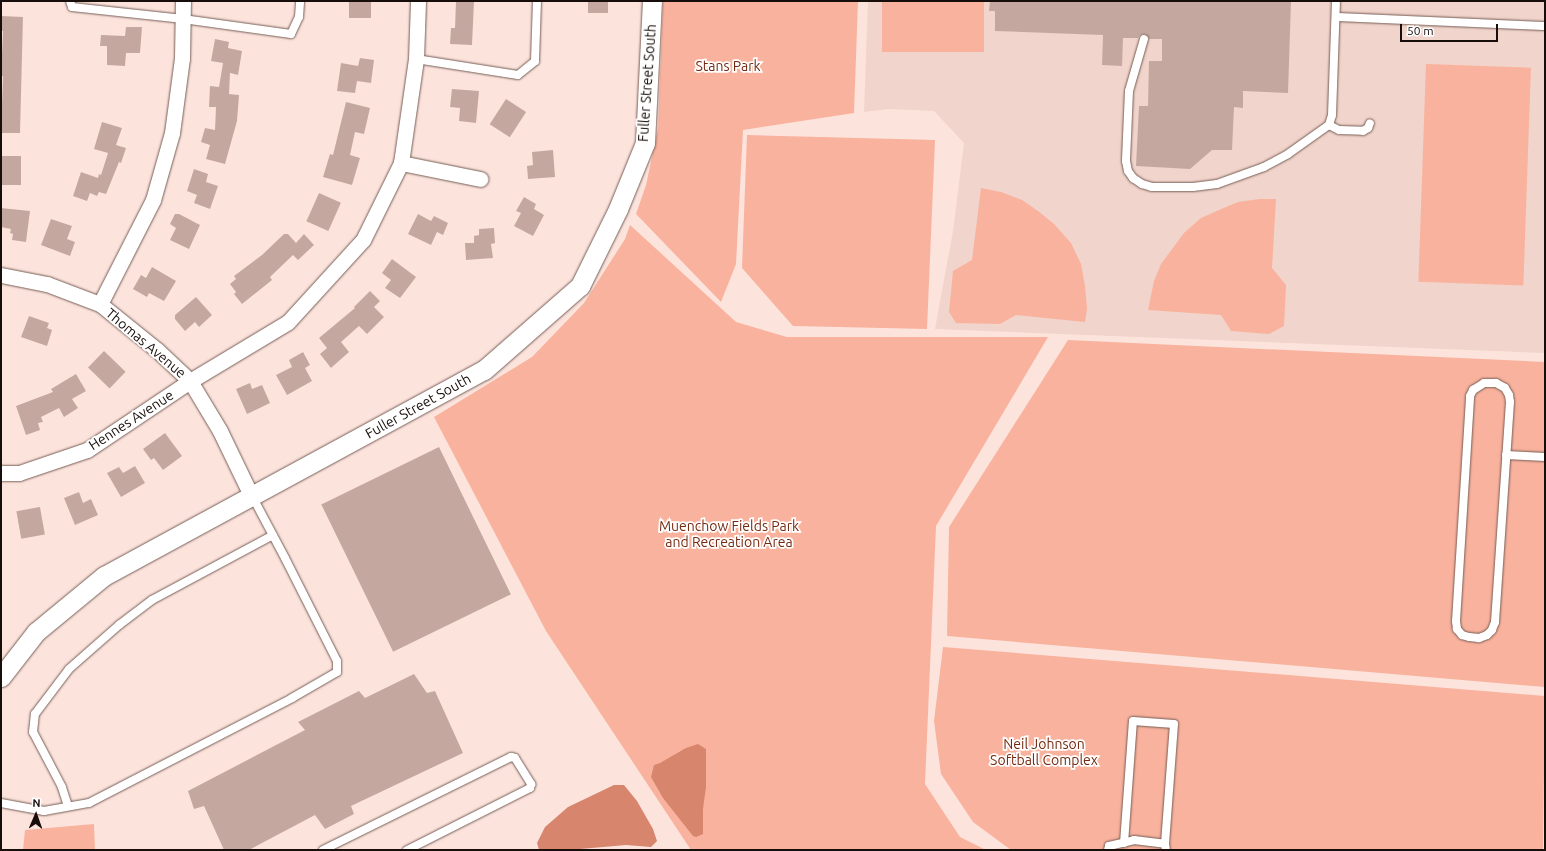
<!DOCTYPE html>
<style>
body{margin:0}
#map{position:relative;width:1546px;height:851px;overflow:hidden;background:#fce4dd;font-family:Ubuntu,sans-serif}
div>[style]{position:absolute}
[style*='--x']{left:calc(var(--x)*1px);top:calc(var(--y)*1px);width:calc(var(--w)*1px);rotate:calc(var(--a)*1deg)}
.built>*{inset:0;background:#f1d4cb}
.green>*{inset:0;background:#f9b29d;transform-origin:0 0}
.water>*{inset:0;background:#d7856c}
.building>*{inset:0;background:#c4a8a0;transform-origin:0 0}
.roads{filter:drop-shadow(0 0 1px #765d55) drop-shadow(0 0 1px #765d55)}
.service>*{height:8px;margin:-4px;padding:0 4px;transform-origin:4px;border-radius:4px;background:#fff}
.minor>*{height:15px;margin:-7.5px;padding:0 7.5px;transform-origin:7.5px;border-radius:7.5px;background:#fff}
.tertiary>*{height:19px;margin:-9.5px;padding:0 9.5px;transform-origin:9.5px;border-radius:9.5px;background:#fff}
span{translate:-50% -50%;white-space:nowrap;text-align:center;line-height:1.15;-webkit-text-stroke:3.5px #fff;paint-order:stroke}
.park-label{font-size:14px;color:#742a11}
.street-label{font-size:14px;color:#170d0a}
.frame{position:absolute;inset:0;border:2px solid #170d0a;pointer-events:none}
.north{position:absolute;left:16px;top:795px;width:40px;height:40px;-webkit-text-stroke:3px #fff;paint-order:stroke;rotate:2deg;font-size:11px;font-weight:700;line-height:16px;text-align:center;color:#170d0a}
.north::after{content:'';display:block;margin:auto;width:14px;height:18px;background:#170d0a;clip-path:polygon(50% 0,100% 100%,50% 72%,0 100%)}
.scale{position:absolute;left:1400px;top:24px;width:98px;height:18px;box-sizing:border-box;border:2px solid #170d0a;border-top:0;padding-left:5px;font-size:12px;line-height:14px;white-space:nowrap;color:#170d0a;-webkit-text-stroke:3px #fff;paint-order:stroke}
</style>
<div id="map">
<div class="built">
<i style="clip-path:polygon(868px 1px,1545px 1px,1545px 353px,935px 329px,953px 231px,964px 143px,934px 111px,889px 109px,864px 112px)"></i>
</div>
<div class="green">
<i style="clip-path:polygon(663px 1px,858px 1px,854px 113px,743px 130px,736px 264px,721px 302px,636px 214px,646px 185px,658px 129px)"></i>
<i style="left:882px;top:1px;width:102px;height:51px"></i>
<i style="left:1426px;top:64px;width:105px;height:218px;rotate:2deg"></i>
<i style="clip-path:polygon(747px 135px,935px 140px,927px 329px,793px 326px,742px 268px)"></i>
<i style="clip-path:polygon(981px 188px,1001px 192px,1022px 200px,1038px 211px,1054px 224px,1071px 243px,1081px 264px,1085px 286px,1087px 309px,1085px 322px,1016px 315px,1000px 324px,956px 323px,949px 312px,953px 271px,972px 260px)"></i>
<i style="clip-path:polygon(1260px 199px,1276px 199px,1272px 268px,1286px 285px,1284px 326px,1269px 334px,1231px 331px,1221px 315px,1148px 310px,1154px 281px,1161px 264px,1184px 233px,1201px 218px,1219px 210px,1238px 202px)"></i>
<i style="clip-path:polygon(630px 225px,736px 322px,787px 337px,1048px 337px,936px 526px,925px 784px,960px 837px,986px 850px,691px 850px,546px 631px,434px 417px,532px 357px,584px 303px,625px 239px)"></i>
<i style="clip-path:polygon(1068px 340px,1545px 362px,1545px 687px,947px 636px,949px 527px)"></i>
<i style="clip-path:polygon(943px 647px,1545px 696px,1543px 850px,1011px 850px,973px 822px,941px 774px,934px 721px)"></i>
<i style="clip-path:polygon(94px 824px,95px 850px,23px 850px,25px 830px)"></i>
</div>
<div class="water">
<i style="clip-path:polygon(698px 744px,706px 749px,706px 787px,703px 809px,703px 834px,696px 837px,693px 836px,663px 798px,651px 777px,654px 765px,660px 763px,686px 748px)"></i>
<i style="clip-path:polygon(614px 785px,624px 785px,637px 801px,653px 829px,657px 841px,651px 847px,626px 845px,569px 850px,539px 850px,537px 843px,545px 827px,568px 807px)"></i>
</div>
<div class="building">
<i style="left:349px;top:1px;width:22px;height:17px"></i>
<i style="clip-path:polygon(456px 1px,474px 1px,472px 45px,450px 44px,451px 28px,455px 28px)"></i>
<i style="left:588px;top:1px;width:20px;height:12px"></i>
<i style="clip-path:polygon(990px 1px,1291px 1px,1288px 93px,1243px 91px,1243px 108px,1234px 107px,1232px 150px,1212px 150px,1190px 169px,1136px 166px,1139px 106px,1148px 106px,1149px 61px,1162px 61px,1162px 39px,1149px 39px,1145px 34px,1140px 35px,1138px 38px,1123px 38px,1122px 66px,1102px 65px,1103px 35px,995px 31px,995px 11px,989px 11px)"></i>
<i style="clip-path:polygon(1px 16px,23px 17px,20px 133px,1px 133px,3px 76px,1px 76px,3px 31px,1px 31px)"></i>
<i style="clip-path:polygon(126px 27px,142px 27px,140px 53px,126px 53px,125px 66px,107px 65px,107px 46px,100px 46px,101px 35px,125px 36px)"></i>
<i style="clip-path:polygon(215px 39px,229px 42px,228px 48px,242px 51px,238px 75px,230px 73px,229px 94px,239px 95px,237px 121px,225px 164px,206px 159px,210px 145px,201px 142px,205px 128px,215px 130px,216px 107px,209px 107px,210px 86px,219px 87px,223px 63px,211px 61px)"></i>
<i style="clip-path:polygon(360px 58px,374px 60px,371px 83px,357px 81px,355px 93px,337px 91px,341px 63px,358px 66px)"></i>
<i style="clip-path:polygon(452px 89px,479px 91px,476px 123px,459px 121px,460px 108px,450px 107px)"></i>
<i style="left:506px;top:99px;width:24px;height:30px;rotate:33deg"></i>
<i style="clip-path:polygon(346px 102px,370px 108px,364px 134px,355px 132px,350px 155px,360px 158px,352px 185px,323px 177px,330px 154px,333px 155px)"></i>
<i style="clip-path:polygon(102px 122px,122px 128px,116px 145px,126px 148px,121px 163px,119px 162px,106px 194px,99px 192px,97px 196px,90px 193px,87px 201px,73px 196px,81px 172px,98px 178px,99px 174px,101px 175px,108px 153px,94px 149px)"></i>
<i style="clip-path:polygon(553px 150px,555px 177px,528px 179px,527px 166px,533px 165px,532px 152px)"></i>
<i style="left:1px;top:156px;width:20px;height:29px"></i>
<i style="clip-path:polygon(194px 169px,208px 174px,206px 182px,218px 186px,210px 209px,194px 203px,197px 195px,187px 191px)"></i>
<i style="left:319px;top:193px;width:24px;height:31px;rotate:24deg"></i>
<i style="clip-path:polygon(524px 197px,536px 204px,534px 209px,544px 215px,533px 236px,514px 226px,521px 213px,516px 211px)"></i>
<i style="clip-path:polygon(1px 208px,30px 211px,26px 242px,12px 240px,13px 234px,10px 233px,11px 229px,1px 227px)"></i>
<i style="clip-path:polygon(175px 214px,179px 214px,200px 225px,189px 249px,170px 240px,176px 228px,170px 224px)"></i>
<i style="clip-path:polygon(418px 214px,431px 221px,434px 216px,448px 223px,443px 235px,437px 232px,431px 245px,408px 234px)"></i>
<i style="clip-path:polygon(51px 219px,72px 226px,67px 239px,75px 242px,70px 256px,41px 245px)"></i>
<i style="clip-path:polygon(494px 228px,495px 243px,491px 244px,493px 258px,466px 260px,465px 243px,474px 243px,474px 236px,479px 235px,479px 229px)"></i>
<i style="clip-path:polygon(284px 234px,288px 234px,296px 243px,304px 234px,314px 245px,298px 260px,293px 255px,270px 277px,272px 280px,242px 304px,234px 294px,236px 292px,230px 284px,236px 279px,234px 276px,262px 255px)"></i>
<i style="clip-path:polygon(392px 259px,416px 277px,400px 298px,385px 288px,391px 280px,382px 273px)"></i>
<i style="clip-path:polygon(152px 267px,176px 281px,164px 301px,149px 293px,147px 297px,133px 289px,141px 275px,146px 278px)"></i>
<i style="clip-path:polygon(370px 291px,380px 301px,374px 307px,384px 317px,367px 334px,359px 326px,341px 342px,349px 352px,331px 368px,320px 354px,327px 348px,319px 338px,355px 308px,354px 307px)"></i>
<i style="clip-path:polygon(196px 297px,212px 315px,199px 327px,195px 322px,185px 331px,175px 319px,175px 315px)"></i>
<i style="clip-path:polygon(29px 316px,49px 323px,47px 328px,52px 330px,47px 346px,21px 337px)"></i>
<i style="left:104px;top:351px;width:30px;height:23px;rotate:44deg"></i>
<i style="clip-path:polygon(303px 352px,310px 365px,305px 368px,312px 381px,287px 395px,276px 375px,292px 367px,289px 360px)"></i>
<i style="clip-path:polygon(76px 374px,86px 391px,72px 399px,78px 408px,64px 417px,59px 408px,41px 417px,43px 422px,38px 423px,40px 430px,26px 435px,16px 406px,53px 392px,51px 389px)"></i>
<i style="clip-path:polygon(250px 383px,252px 389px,262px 385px,270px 403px,247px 414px,236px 389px)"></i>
<i style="clip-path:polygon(165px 433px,182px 456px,163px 470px,154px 458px,151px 460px,143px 449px)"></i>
<i style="left:439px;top:447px;width:164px;height:131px;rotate:64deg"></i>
<i style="clip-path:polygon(135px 466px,145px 483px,121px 497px,107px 473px,119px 467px,123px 473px)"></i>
<i style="clip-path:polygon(79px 492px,83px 503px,91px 499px,98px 515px,75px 525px,64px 498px)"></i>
<i style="left:40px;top:507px;width:28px;height:24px;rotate:80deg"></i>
<i style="clip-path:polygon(414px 674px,427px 693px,435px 691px,463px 753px,351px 806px,354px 814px,325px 829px,315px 815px,249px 850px,224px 850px,204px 806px,194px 809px,188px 791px,305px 730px,298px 722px,359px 691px,365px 698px)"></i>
</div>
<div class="roads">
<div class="service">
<i style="--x:70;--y:1;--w:6;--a:72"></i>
<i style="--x:72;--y:7;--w:112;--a:6.2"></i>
<i style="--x:183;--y:19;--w:109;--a:7.9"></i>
<i style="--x:291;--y:34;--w:19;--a:-65"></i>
<i style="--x:299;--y:17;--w:16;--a:-86"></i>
<i style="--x:1336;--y:17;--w:209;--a:2.5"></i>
<i style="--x:1144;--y:39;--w:54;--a:106.1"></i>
<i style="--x:1129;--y:91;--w:70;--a:92.5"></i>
<i style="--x:1126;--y:161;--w:10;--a:79"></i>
<i style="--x:1128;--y:171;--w:9;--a:54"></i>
<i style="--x:1133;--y:178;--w:11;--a:34"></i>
<i style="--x:1142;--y:184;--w:10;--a:17"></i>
<i style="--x:1152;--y:187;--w:41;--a:0"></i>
<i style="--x:1193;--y:187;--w:24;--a:-7"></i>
<i style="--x:1217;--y:184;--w:50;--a:-19.9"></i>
<i style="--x:1264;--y:167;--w:27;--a:-28"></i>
<i style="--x:1288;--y:154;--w:50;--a:-35.3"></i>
<i style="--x:1329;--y:125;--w:10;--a:-73"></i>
<i style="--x:1332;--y:115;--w:114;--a:-88"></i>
<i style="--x:416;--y:59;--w:103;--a:8.9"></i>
<i style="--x:518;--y:75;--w:22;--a:-39"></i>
<i style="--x:535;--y:61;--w:60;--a:-88.1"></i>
<i style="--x:1329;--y:125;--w:11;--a:27"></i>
<i style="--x:1339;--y:130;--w:24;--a:2"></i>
<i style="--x:1363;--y:131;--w:6;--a:-31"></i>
<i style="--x:1368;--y:128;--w:5;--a:-68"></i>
<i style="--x:1484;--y:383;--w:12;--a:0"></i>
<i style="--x:1496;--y:383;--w:10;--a:29"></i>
<i style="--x:1505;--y:388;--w:8;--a:60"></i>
<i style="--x:1509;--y:395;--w:7;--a:82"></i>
<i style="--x:1510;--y:402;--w:221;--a:93.9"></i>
<i style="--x:1495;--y:622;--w:9;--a:111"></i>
<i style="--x:1492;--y:630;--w:7;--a:135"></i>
<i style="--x:1487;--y:635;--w:9;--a:159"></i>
<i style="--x:1479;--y:638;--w:10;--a:-174"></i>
<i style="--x:1469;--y:637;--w:7;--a:-164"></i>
<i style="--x:1462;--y:635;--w:8;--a:-130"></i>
<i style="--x:1457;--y:629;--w:8;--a:-97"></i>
<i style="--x:1456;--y:621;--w:225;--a:-86.4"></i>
<i style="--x:1470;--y:396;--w:7;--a:-63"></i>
<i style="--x:1473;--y:390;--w:13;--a:-32"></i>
<i style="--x:1506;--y:455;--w:39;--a:3"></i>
<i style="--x:1;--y:803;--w:44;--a:10.5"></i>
<i style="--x:44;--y:811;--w:46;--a:-10.1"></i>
<i style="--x:89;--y:803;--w:229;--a:-27.3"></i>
<i style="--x:292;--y:698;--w:52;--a:-30"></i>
<i style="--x:337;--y:672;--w:11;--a:-90"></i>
<i style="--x:337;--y:661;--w:115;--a:-116.8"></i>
<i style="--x:285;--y:558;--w:70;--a:-118"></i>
<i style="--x:68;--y:806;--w:20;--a:-108"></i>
<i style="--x:62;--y:787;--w:62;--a:-117.8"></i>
<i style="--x:33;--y:732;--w:18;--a:-84"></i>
<i style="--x:35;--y:714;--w:56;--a:-52.9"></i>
<i style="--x:69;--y:669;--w:67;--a:-41.3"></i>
<i style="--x:119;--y:625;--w:41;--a:-37.1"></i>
<i style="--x:152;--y:600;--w:137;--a:-28.2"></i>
<i style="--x:1124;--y:843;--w:122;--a:-85.8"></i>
<i style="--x:1133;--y:721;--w:41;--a:4.2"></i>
<i style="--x:1174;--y:724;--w:120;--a:94.3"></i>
<i style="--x:323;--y:850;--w:210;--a:-26.3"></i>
<i style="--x:511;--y:757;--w:4;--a:14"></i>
<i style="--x:515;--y:758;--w:31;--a:58"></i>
<i style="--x:531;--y:784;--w:4;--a:104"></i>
<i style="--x:530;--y:788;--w:138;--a:153.2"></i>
<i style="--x:1108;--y:850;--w:4;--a:-76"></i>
<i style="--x:1109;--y:846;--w:26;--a:-13"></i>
<i style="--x:1134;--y:840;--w:31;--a:7"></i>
<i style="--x:1165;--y:844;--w:6;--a:81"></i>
</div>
<div class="minor">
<i style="--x:401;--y:163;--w:81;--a:11.4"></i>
<i style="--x:1;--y:275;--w:47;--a:11.1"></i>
<i style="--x:47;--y:284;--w:57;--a:20.7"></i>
<i style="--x:100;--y:304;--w:73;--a:38.9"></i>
<i style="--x:157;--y:350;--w:45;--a:43.2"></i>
<i style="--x:190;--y:381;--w:58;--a:59"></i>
<i style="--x:220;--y:431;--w:71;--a:64.2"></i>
<i style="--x:100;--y:304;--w:117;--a:-63"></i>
<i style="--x:153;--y:200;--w:70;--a:-74.2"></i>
<i style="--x:172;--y:133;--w:76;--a:-82.4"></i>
<i style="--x:182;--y:58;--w:57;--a:-89"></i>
<i style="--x:1;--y:473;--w:18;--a:0"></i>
<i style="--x:19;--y:473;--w:72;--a:-18.7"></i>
<i style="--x:87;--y:450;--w:124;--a:-33.8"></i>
<i style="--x:190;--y:381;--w:114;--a:-31"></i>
<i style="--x:288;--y:322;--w:111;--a:-47.6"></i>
<i style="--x:363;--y:240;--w:86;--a:-63.7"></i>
<i style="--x:401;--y:163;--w:105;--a:-81.8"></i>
<i style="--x:416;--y:59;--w:58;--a:-88"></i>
</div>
<div class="tertiary">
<i style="--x:1;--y:677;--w:57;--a:-52.1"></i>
<i style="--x:36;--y:632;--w:88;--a:-39.5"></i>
<i style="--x:104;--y:576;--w:432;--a:-28.5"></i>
<i style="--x:484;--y:370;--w:128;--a:-41.2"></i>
<i style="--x:580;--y:286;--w:86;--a:-63.7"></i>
<i style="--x:618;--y:209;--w:71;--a:-67.8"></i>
<i style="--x:645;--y:143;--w:142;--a:-87.2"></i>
</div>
</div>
<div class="park-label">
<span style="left:728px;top:66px">Stans Park</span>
<span style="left:729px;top:534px">Muenchow Fields Park<br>and Recreation Area</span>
<span style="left:1044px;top:752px">Neil Johnson<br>Softball Complex</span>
</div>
<div class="street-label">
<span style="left:647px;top:83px;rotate:-86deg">Fuller Street South</span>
<span style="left:146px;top:343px;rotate:40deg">Thomas Avenue</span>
<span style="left:418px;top:406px;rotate:-29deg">Fuller Street South</span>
<span style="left:131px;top:420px;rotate:-33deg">Hennes Avenue</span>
</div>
<div class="frame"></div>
<div class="north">N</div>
<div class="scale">50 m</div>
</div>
